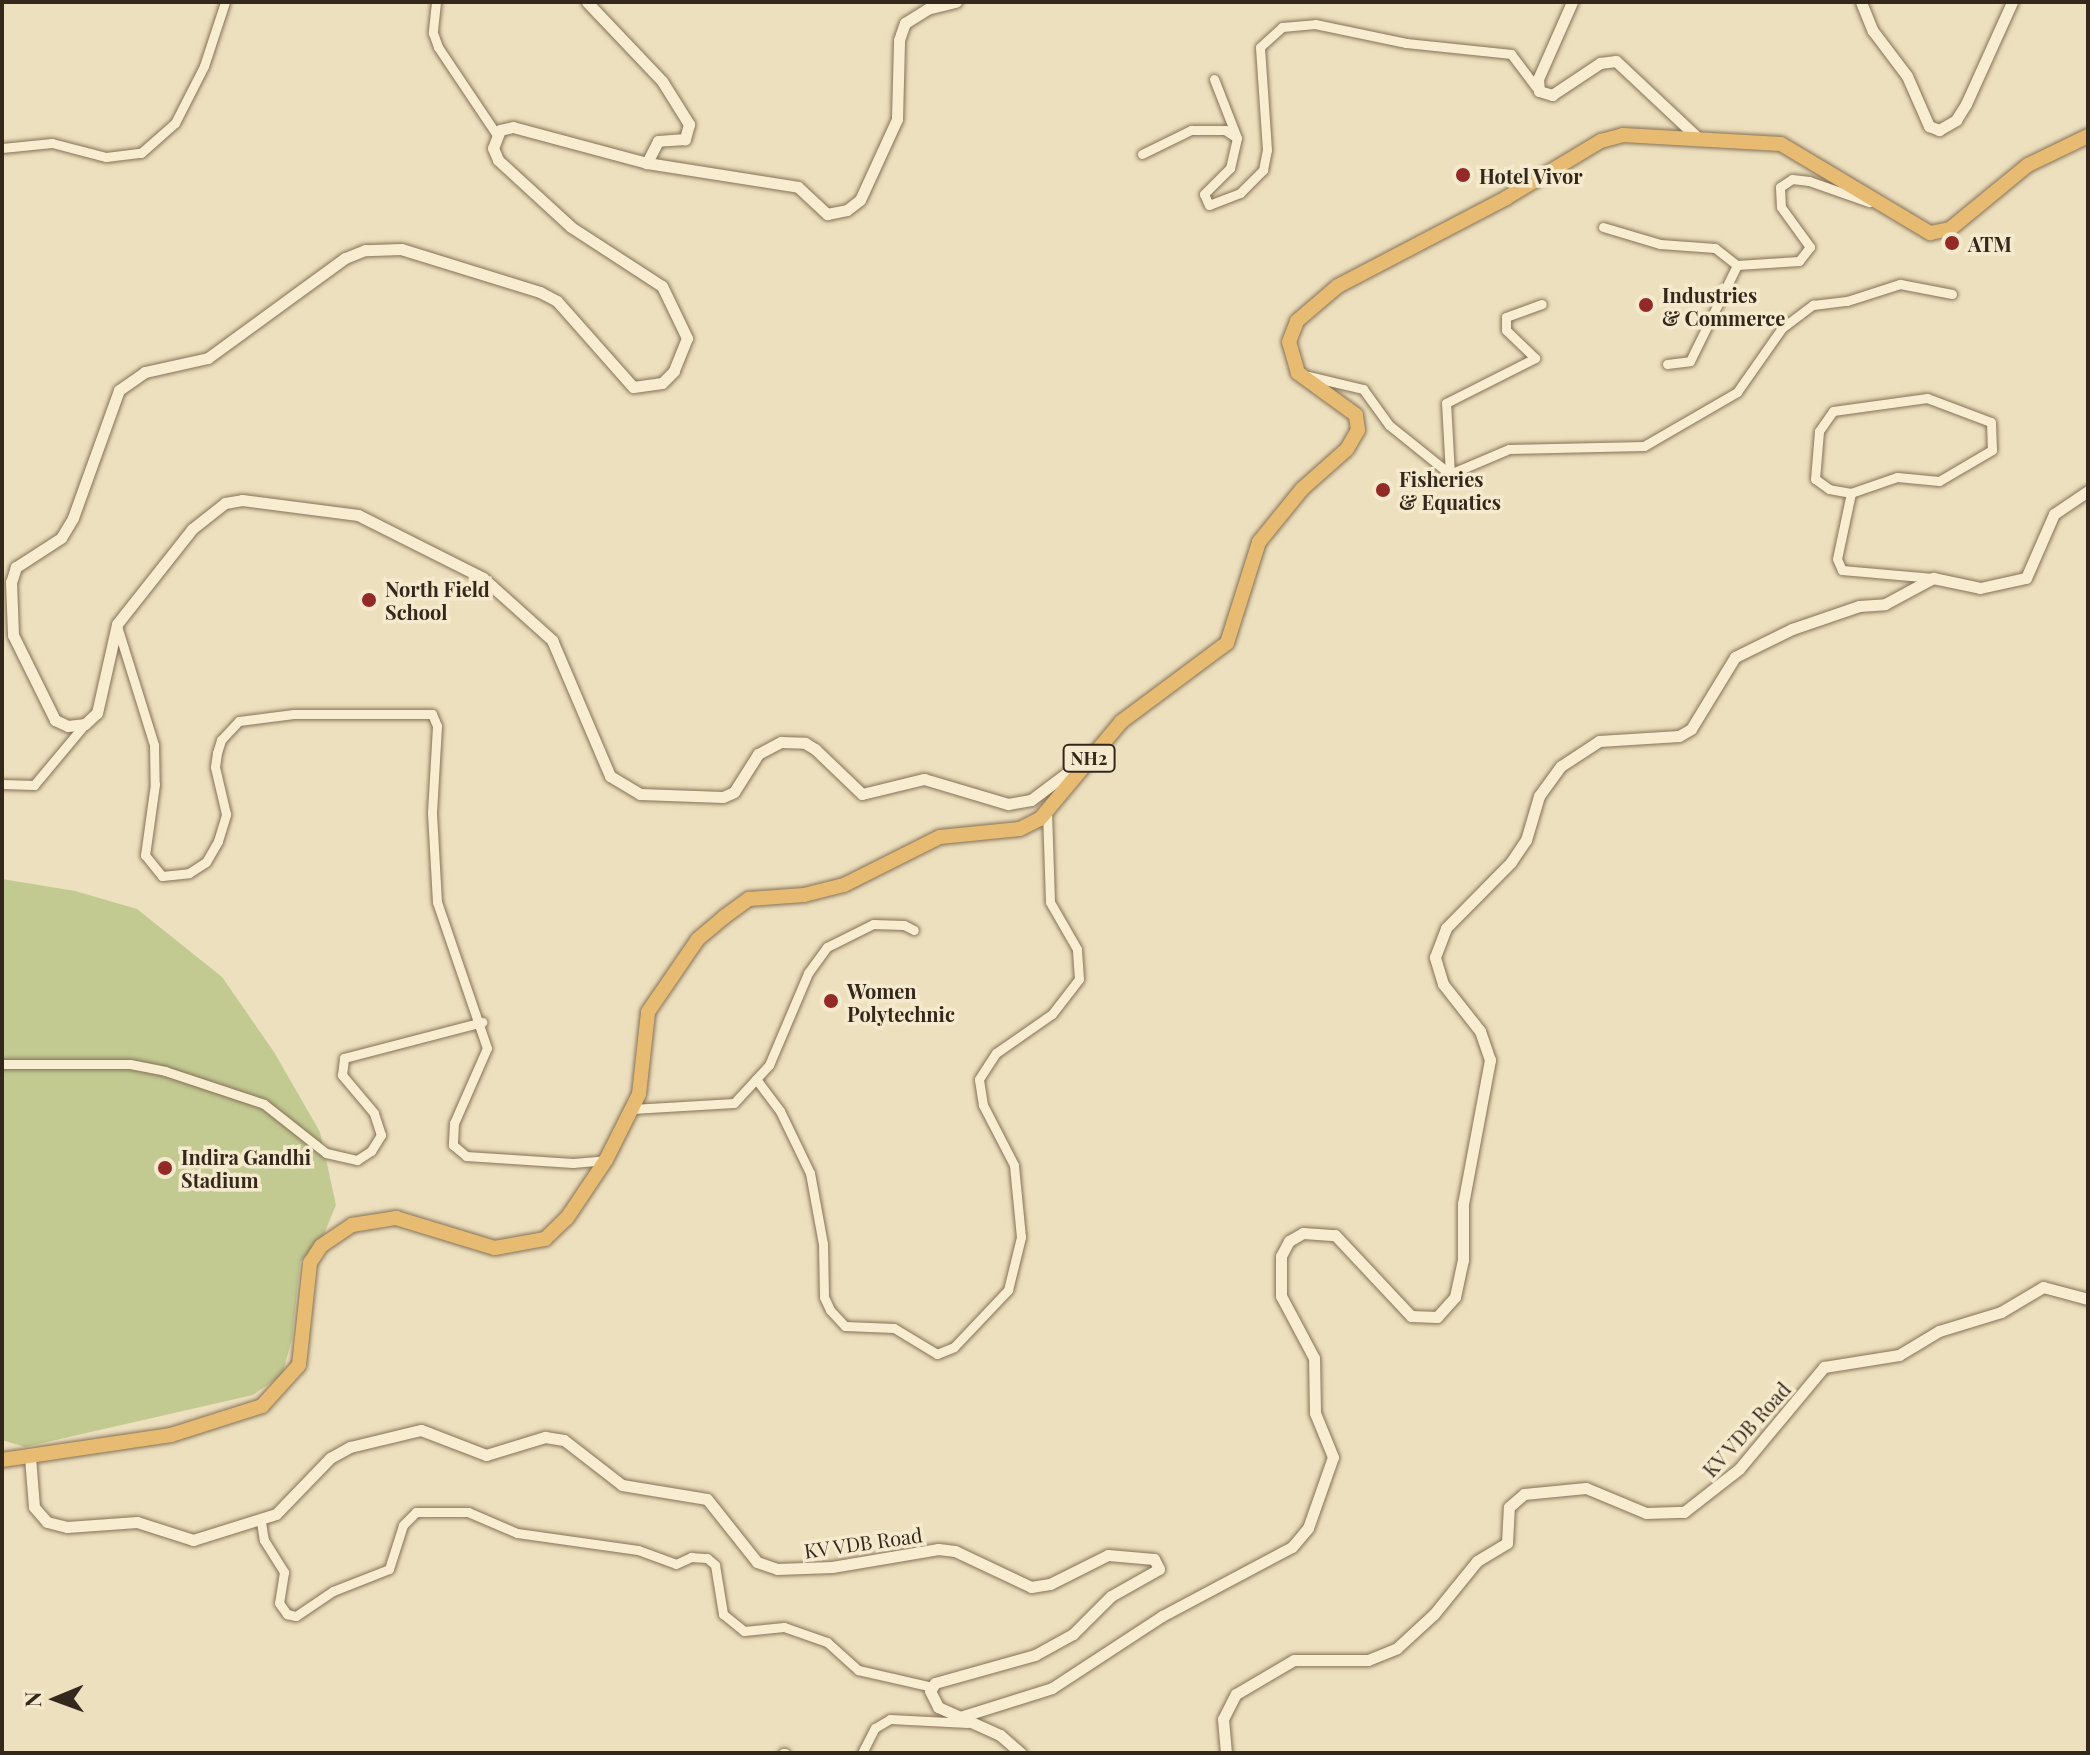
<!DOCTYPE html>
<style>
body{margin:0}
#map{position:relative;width:2090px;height:1755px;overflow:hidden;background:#ede0be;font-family:"Playfair Display",serif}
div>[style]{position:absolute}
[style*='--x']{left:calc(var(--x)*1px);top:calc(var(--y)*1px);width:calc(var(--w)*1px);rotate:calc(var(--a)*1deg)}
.green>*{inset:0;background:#c2ca92}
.roads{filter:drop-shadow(0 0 2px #857157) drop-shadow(0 0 2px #857157)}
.minor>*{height:9px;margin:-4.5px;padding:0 4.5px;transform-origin:4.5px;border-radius:4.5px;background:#f8edd1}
.tertiary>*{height:11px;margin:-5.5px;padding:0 5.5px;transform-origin:5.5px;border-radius:5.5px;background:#f8edd1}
.trunk>*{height:14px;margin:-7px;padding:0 7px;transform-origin:7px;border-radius:7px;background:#e7bc72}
.dots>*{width:22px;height:22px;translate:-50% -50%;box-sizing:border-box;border:4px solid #f5eacd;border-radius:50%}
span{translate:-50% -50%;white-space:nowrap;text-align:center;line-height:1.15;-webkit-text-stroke:7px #f5eacd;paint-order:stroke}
.shield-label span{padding:2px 6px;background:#f5eacd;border:2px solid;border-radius:6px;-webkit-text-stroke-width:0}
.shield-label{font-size:18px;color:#34281c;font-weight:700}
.poi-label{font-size:20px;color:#34281c;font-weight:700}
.left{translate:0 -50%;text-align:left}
.street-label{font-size:20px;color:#34281c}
.frame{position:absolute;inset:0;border:4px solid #34281c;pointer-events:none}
.north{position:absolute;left:16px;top:1659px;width:80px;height:80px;-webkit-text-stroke:6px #f5eacd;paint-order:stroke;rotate:269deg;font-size:22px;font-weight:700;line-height:32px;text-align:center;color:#34281c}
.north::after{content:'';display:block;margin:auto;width:28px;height:36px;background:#34281c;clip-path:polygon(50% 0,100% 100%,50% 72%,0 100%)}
</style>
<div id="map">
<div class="green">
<i style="clip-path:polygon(2px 879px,75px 891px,137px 909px,222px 977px,274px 1052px,320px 1132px,336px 1205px,324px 1234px,300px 1262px,292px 1339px,282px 1375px,253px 1395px,25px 1447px,2px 1440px)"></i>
</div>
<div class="roads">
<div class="minor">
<i style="--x:436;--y:2;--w:31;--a:96"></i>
<i style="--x:433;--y:33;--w:15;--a:70"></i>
<i style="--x:438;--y:47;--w:106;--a:56.2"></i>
<i style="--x:1214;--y:79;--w:63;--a:68.7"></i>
<i style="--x:1237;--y:138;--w:31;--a:103"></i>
<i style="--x:1230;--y:168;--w:37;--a:135"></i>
<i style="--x:1204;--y:194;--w:12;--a:66"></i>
<i style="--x:1209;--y:205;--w:33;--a:-21"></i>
<i style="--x:1240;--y:193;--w:33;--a:-45"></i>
<i style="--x:1263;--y:170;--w:20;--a:-79"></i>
<i style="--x:1267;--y:150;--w:103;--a:-93.9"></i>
<i style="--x:1260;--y:47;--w:30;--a:-42"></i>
<i style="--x:1282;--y:27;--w:33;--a:-5"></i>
<i style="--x:1315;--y:24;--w:93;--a:11.8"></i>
<i style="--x:1406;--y:43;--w:106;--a:6"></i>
<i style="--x:1511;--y:54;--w:46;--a:52.9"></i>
<i style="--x:2;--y:148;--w:50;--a:-5.7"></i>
<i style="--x:52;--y:143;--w:56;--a:14.5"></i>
<i style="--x:106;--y:157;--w:35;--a:-7"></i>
<i style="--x:141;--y:153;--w:45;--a:-41.4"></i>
<i style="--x:175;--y:123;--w:64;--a:-63"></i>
<i style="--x:204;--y:66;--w:67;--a:-71.8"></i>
<i style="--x:1142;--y:154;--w:55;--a:-26.1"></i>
<i style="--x:1191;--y:130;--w:34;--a:0"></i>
<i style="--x:1225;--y:130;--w:14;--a:34"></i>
<i style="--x:1603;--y:227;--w:59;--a:16.6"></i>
<i style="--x:1660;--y:244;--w:55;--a:4.2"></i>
<i style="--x:1715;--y:248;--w:28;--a:38"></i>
<i style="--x:1737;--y:265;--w:62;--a:-3.7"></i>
<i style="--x:1799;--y:261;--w:18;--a:-52"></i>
<i style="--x:1810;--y:247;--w:49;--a:-125.9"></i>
<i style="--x:1781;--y:207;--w:20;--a:-93"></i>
<i style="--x:1780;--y:187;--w:14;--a:-34"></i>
<i style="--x:1792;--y:179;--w:17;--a:7"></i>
<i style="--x:1809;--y:181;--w:64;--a:19.3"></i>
<i style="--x:1667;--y:364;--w:23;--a:-7"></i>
<i style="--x:1690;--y:361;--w:107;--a:-63.9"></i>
<i style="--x:1308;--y:376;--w:57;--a:13.3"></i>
<i style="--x:1363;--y:389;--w:44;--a:54.2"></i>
<i style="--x:1389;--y:425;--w:78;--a:38.8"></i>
<i style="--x:1450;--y:474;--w:64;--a:-23"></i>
<i style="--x:1509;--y:449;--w:135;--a:-1.3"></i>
<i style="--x:1644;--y:446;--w:108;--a:-30.1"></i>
<i style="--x:1737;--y:392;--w:78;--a:-54.9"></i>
<i style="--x:1782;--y:328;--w:39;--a:-37"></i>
<i style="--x:1813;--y:305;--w:34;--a:-7"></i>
<i style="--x:1847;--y:301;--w:56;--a:-17.8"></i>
<i style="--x:1900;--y:284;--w:53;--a:10.9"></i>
<i style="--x:1450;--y:474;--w:71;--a:-93.2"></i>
<i style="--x:1446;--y:403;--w:100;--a:-26.8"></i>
<i style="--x:1535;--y:358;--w:40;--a:-136"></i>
<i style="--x:1506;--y:330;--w:13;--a:-90"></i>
<i style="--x:1506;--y:317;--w:38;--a:-20"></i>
<i style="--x:1851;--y:493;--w:22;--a:-170"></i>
<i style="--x:1829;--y:489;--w:17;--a:-144"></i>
<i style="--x:1815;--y:479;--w:48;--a:-85.2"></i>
<i style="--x:1819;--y:431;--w:24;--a:-55"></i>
<i style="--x:1833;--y:411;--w:95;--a:-7.9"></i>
<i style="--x:1927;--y:398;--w:68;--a:20.6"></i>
<i style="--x:1991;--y:422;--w:28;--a:88"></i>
<i style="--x:1992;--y:450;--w:61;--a:149.7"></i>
<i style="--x:1939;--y:481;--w:42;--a:-174.6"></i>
<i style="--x:1897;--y:477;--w:49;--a:160.8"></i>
<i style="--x:1851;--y:493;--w:67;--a:102"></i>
<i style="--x:1837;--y:559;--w:12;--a:66"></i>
<i style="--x:1842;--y:570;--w:91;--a:5"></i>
<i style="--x:117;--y:626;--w:125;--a:72.7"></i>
<i style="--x:154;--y:745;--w:39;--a:89"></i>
<i style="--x:155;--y:784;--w:72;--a:98"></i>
<i style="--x:145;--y:855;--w:27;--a:51"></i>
<i style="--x:162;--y:876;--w:27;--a:-6"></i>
<i style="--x:189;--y:873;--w:20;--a:-33"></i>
<i style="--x:206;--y:862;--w:24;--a:-60"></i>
<i style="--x:218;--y:841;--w:28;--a:-73"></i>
<i style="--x:226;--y:814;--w:48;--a:-103.2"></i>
<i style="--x:215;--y:767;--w:14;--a:-82"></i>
<i style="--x:217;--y:753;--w:14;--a:-73"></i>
<i style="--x:221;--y:740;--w:26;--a:-47"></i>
<i style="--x:239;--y:721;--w:55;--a:-7.3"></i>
<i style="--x:294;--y:714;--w:138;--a:0"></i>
<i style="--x:432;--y:714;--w:13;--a:67"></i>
<i style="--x:437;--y:726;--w:87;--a:93.3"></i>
<i style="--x:432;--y:813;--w:89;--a:86.8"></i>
<i style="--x:437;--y:902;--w:154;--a:71.1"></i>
<i style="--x:487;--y:1048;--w:82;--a:113.7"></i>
<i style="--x:454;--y:1123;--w:22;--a:93"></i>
<i style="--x:453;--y:1145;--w:17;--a:40"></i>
<i style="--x:466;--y:1156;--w:107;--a:3.7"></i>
<i style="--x:573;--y:1163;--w:33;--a:-5"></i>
<i style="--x:2;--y:784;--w:32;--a:2"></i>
<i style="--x:34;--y:785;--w:80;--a:-50.1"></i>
<i style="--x:2;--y:1064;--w:128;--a:0"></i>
<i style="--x:130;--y:1064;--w:36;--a:11"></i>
<i style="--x:165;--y:1071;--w:104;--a:18.4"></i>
<i style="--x:264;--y:1104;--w:79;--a:38.3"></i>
<i style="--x:326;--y:1153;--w:32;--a:13"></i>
<i style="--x:357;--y:1160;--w:17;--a:-33"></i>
<i style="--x:371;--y:1151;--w:19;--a:-58"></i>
<i style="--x:381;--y:1135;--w:23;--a:-108"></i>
<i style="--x:374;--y:1113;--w:50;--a:-130.1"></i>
<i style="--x:342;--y:1075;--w:17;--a:-83"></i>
<i style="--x:344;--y:1058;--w:143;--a:-14.6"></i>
<i style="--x:756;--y:1079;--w:40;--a:53"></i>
<i style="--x:780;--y:1111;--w:69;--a:64.2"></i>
<i style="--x:810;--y:1173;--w:72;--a:79.6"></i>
<i style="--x:823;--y:1244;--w:53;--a:88.9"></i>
<i style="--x:824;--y:1297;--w:14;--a:65"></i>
<i style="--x:830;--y:1310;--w:22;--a:47"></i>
<i style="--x:845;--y:1326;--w:49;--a:2.3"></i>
<i style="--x:894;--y:1328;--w:50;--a:31.2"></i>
<i style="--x:937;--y:1354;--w:18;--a:-22"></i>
<i style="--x:954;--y:1347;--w:79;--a:-46.5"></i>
<i style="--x:1008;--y:1290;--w:55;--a:-76.2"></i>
<i style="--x:1021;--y:1237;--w:72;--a:-95.6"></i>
<i style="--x:1014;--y:1165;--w:68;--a:-117.3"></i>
<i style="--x:983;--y:1105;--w:26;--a:-99"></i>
<i style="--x:979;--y:1079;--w:31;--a:-57"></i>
<i style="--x:996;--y:1053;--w:68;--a:-34.9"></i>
<i style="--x:1052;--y:1014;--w:44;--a:-52.4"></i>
<i style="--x:1079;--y:979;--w:30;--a:-94"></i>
<i style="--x:1077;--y:949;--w:54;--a:-119.9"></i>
<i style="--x:1050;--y:902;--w:91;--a:-91.9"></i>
<i style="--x:632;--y:1109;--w:102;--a:-3.4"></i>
<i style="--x:734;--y:1103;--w:52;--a:-47.4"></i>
<i style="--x:769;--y:1065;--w:100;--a:-67"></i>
<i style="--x:808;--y:973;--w:32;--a:-54"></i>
<i style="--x:827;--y:947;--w:51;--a:-26.6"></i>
<i style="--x:873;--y:924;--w:31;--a:2"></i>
<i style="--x:904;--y:925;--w:11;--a:27"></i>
<i style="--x:261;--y:1522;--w:18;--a:81"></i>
<i style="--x:264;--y:1540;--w:38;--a:58"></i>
<i style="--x:284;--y:1572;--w:31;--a:99"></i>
<i style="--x:279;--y:1603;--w:14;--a:54"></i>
<i style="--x:287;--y:1614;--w:9;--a:13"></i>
<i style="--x:296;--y:1616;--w:45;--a:-34"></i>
<i style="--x:333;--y:1591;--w:60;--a:-21.4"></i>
<i style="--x:389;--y:1569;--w:46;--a:-72.3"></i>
<i style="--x:403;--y:1525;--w:18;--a:-45"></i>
<i style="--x:416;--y:1512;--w:52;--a:0"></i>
<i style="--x:468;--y:1512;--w:53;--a:23.2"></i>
<i style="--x:517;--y:1533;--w:122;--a:8"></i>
<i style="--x:638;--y:1550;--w:40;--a:20.2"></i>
<i style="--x:676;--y:1564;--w:17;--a:-25"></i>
<i style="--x:691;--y:1557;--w:16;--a:4"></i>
<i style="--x:707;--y:1558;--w:11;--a:41"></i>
<i style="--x:715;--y:1565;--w:50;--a:80.7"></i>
<i style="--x:723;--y:1614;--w:27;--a:39"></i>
<i style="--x:744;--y:1631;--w:40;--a:-5.7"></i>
<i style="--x:784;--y:1627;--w:46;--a:19.2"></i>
<i style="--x:827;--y:1642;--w:42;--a:42.1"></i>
<i style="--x:858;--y:1670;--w:77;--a:12.8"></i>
<i style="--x:783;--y:1753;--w:2;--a:0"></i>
<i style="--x:862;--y:1753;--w:28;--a:-63"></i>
<i style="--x:875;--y:1728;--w:17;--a:-31"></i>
<i style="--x:890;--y:1719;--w:78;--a:2.9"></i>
</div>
<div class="tertiary">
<i style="--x:587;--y:2;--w:109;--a:46.5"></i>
<i style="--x:662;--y:81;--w:51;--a:57.9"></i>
<i style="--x:689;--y:124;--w:16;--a:105"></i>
<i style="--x:685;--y:139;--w:27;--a:176"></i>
<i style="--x:658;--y:141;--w:25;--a:117"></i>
<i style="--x:647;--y:163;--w:139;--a:-165"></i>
<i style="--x:513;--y:127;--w:13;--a:167"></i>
<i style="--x:500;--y:130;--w:19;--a:111"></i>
<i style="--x:493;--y:148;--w:13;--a:67"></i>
<i style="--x:498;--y:160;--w:99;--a:42.5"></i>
<i style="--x:571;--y:227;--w:108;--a:33"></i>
<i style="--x:662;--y:286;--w:58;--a:64.3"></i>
<i style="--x:687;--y:338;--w:35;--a:112"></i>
<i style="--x:674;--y:371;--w:17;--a:135"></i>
<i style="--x:662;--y:383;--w:29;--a:172"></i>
<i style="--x:633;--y:387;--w:115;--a:-131.5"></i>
<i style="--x:557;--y:301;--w:19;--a:-152"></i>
<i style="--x:540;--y:292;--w:145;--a:-162.8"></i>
<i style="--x:401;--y:249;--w:36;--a:178"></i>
<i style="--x:365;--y:250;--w:22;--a:158"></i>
<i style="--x:345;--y:258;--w:170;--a:143.9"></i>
<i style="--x:208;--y:358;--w:65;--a:167.5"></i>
<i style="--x:145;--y:372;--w:32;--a:145"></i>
<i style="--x:119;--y:390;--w:136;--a:109.8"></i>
<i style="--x:73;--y:518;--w:23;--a:121"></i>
<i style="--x:61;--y:538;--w:54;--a:147.2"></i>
<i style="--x:16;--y:567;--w:16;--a:108"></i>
<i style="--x:11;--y:582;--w:53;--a:87.8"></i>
<i style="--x:13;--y:635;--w:95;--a:63.7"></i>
<i style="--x:55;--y:720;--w:14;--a:25"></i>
<i style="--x:68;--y:726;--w:17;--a:-7"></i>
<i style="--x:85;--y:724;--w:16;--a:-43"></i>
<i style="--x:97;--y:713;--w:91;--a:-77.3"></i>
<i style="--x:117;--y:624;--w:121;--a:-51.7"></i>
<i style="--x:192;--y:529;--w:42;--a:-38.2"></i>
<i style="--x:225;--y:503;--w:17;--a:-10"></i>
<i style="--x:242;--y:500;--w:117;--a:7.4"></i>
<i style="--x:358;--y:515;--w:140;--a:26.7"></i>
<i style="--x:483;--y:578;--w:93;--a:41.9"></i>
<i style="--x:552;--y:640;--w:148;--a:66.9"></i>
<i style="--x:610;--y:776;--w:35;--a:31"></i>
<i style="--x:640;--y:794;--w:83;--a:2.1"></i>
<i style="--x:723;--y:797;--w:12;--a:-24"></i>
<i style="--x:734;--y:792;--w:45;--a:-57.7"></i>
<i style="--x:758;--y:754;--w:26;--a:-28"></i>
<i style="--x:781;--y:742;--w:24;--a:2"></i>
<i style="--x:805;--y:743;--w:12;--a:31"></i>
<i style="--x:815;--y:749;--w:65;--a:43.8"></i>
<i style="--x:862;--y:794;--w:64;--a:-13.6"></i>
<i style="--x:924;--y:779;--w:88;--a:16.6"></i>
<i style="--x:1008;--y:804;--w:23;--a:-10"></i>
<i style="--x:1031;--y:800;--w:65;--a:-36.9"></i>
<i style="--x:1572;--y:2;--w:84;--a:113.8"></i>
<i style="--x:1538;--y:79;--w:12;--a:85"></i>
<i style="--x:1539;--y:91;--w:14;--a:17"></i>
<i style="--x:1552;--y:95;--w:58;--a:-33.7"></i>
<i style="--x:1600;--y:63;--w:16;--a:-7"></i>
<i style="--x:1616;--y:61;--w:115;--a:43.2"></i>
<i style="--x:1861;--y:2;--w:31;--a:68"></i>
<i style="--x:1873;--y:31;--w:56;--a:52.9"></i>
<i style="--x:1907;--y:76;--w:55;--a:66.3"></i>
<i style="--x:1929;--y:126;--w:11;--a:22"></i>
<i style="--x:1939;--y:130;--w:20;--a:-30"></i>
<i style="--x:1956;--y:120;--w:19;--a:-58"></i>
<i style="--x:1966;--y:104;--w:112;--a:-65.7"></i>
<i style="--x:647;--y:163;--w:153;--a:9"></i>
<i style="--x:798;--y:187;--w:40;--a:43"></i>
<i style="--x:827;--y:214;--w:20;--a:-11"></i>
<i style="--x:847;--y:210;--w:16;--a:-38"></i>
<i style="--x:860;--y:200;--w:89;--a:-65.4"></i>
<i style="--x:897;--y:119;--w:79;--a:-88.5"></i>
<i style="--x:899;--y:40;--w:18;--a:-71"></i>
<i style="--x:905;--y:23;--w:26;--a:-32"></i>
<i style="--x:927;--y:9;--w:30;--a:-14"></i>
<i style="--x:30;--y:1457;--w:50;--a:85.4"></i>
<i style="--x:34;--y:1507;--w:20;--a:49"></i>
<i style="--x:47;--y:1522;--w:21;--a:14"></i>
<i style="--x:67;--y:1527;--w:70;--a:-4.1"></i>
<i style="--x:137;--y:1522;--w:59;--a:17.8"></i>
<i style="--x:193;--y:1540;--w:87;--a:-17.4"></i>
<i style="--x:276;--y:1514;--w:78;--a:-46"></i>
<i style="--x:330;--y:1458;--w:23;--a:-29"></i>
<i style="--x:350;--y:1447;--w:73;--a:-13.5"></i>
<i style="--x:421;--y:1430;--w:70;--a:21"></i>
<i style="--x:486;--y:1455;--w:62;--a:-17"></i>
<i style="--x:545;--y:1437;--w:19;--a:9"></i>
<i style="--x:564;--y:1440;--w:73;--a:37.8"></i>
<i style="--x:622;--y:1485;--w:86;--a:9.4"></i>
<i style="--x:707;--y:1499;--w:80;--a:51.6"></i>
<i style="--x:757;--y:1562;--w:21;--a:19"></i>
<i style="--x:777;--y:1569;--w:55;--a:-2.1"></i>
<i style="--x:832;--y:1567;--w:108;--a:-9.6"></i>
<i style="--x:938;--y:1549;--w:17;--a:7"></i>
<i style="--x:955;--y:1551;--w:84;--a:25.3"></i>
<i style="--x:1031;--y:1587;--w:19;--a:-9"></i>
<i style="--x:1050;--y:1584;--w:65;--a:-26.6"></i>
<i style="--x:1108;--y:1555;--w:46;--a:5"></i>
<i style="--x:1154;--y:1559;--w:11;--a:63"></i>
<i style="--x:1159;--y:1569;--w:55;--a:150.6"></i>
<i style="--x:1111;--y:1596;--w:54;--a:135"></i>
<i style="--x:1073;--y:1634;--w:43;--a:151.1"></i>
<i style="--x:1035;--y:1655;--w:104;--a:164.4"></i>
<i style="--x:935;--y:1683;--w:9;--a:122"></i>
<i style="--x:930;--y:1691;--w:18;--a:63"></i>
<i style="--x:938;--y:1707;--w:68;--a:24.3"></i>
<i style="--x:1000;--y:1735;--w:28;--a:41"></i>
<i style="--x:960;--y:1717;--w:96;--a:-17.5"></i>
<i style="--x:1052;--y:1688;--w:131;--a:-33.2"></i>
<i style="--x:1162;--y:1616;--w:147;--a:-28"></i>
<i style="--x:1292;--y:1547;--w:25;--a:-50"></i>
<i style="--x:1308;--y:1528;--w:75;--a:-70.6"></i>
<i style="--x:1333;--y:1457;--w:48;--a:-112.2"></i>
<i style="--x:1315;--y:1413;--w:55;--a:-91"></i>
<i style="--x:1314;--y:1358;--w:70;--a:-118"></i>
<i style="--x:1281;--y:1296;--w:40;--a:-90"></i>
<i style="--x:1281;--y:1256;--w:17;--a:-62"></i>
<i style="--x:1289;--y:1241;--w:16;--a:-30"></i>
<i style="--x:1303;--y:1233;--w:32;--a:4"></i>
<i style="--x:1335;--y:1235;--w:111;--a:46.8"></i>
<i style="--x:1411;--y:1316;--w:26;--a:2"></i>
<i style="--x:1437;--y:1317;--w:27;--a:-48"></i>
<i style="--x:1455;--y:1297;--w:38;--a:-78"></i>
<i style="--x:1463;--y:1260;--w:56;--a:-90"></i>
<i style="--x:1463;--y:1204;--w:147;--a:-79.4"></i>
<i style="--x:1490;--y:1060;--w:31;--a:-109"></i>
<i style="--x:1480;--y:1031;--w:60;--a:-128.2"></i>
<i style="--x:1443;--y:984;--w:28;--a:-107"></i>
<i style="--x:1435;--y:957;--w:31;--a:-69"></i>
<i style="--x:1446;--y:928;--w:93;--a:-45.4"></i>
<i style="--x:1511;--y:862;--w:27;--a:-56"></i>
<i style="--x:1526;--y:840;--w:46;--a:-73.5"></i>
<i style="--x:1539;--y:796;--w:37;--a:-54"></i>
<i style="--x:1561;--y:766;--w:45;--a:-33.3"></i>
<i style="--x:1599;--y:741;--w:80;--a:-3.6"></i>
<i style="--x:1679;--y:736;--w:14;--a:-30"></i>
<i style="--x:1691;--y:729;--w:84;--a:-58.6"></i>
<i style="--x:1735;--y:657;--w:64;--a:-26.2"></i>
<i style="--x:1792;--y:629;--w:71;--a:-18.9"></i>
<i style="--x:1859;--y:606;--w:26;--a:-4"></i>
<i style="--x:1885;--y:604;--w:55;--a:-28.4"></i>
<i style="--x:1933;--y:578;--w:48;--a:12"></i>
<i style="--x:1980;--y:588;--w:47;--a:-12.3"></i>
<i style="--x:2026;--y:578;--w:70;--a:-66.4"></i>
<i style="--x:2054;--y:514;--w:41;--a:-34.1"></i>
<i style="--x:1226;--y:1753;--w:34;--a:-95"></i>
<i style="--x:1223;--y:1719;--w:28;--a:-63"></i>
<i style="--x:1236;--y:1694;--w:67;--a:-30.4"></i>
<i style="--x:1294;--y:1660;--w:74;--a:0"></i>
<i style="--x:1368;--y:1660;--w:31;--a:-22"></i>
<i style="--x:1397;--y:1648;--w:50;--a:-42.6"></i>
<i style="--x:1434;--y:1614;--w:68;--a:-50.9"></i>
<i style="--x:1477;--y:1561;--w:35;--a:-31"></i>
<i style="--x:1507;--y:1543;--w:36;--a:-87"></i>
<i style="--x:1509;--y:1507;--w:20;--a:-41"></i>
<i style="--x:1524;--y:1494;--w:62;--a:-5.5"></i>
<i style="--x:1586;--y:1488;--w:65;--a:22.6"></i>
<i style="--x:1646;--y:1513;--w:38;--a:-2"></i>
<i style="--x:1684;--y:1512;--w:70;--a:-38"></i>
<i style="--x:1739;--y:1469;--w:133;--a:-50.2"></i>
<i style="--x:1824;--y:1367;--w:76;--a:-9.1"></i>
<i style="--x:1899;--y:1355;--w:47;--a:-31"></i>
<i style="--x:1939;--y:1331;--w:65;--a:-17"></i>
<i style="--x:2001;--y:1312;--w:49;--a:-30.8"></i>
<i style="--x:2043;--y:1287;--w:47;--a:14.9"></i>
</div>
<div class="trunk">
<i style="--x:2;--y:1460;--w:171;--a:-8.4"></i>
<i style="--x:171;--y:1435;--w:96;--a:-17.7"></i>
<i style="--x:262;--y:1406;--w:55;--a:-47.9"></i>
<i style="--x:299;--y:1365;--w:103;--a:-83.8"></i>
<i style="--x:310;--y:1263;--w:20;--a:-57"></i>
<i style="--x:321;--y:1246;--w:37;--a:-34"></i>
<i style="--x:352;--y:1225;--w:45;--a:-9"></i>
<i style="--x:396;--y:1218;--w:103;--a:16.9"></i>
<i style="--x:495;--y:1248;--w:51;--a:-10.2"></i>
<i style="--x:545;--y:1239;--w:30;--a:-44"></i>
<i style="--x:567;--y:1218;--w:70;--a:-56.1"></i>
<i style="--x:606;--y:1160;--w:74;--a:-63.4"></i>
<i style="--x:639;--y:1094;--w:82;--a:-83.7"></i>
<i style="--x:648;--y:1012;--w:88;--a:-55.6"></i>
<i style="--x:698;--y:939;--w:34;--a:-40"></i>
<i style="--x:724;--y:917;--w:31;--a:-36"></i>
<i style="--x:749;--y:899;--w:55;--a:-4.2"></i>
<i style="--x:804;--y:895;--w:41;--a:-14"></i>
<i style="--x:844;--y:885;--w:107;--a:-26.6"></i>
<i style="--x:940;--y:837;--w:80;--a:-5.7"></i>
<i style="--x:1020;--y:829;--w:22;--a:-27"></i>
<i style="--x:1040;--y:819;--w:126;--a:-50.1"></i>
<i style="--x:1121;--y:722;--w:132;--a:-36.7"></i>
<i style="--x:1227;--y:643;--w:106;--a:-72.4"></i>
<i style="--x:1259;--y:542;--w:68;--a:-50.9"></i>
<i style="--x:1302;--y:489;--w:60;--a:-41.6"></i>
<i style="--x:1347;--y:449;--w:22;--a:-60"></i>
<i style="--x:1358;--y:430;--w:15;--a:-98"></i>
<i style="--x:1356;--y:415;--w:72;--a:-144.1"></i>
<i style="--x:1298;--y:373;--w:32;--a:-106"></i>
<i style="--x:1289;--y:342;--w:22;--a:-69"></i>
<i style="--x:1297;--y:321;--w:54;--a:-40.5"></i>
<i style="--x:1338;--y:286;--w:190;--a:-27.6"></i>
<i style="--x:1506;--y:198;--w:111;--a:-31"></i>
<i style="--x:1601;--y:141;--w:23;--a:-15"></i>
<i style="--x:1623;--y:135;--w:158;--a:3.3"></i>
<i style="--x:1781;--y:144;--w:174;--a:30.9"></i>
<i style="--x:1930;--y:233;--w:20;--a:-11"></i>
<i style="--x:1950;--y:229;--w:101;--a:-39.4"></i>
<i style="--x:2028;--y:165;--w:67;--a:-25.8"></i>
</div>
</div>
<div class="dots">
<i style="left:1463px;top:175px;background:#932a28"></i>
<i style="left:1952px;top:243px;background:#932a28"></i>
<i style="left:1646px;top:305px;background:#932a28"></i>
<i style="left:1383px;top:490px;background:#932a28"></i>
<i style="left:369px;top:600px;background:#932a28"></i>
<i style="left:831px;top:1001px;background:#932a28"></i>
<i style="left:165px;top:1168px;background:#932a28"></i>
</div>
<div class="shield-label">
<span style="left:1089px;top:758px">NH2</span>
</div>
<div class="poi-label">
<span class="left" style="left:1479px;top:175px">Hotel Vivor</span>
<span class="left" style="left:1968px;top:243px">ATM</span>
<span class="left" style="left:1662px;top:306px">Industries<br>&amp; Commerce</span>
<span class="left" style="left:1399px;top:490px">Fisheries<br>&amp; Equatics</span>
<span class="left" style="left:385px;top:600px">North Field<br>School</span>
<span class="left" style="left:847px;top:1002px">Women<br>Polytechnic</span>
<span class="left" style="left:181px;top:1168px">Indira Gandhi<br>Stadium</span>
</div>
<div class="street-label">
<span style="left:1746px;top:1429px;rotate:-48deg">KV VDB Road</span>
<span style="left:863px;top:1542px;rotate:-8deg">KV VDB Road</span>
</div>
<div class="frame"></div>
<div class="north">N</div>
</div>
